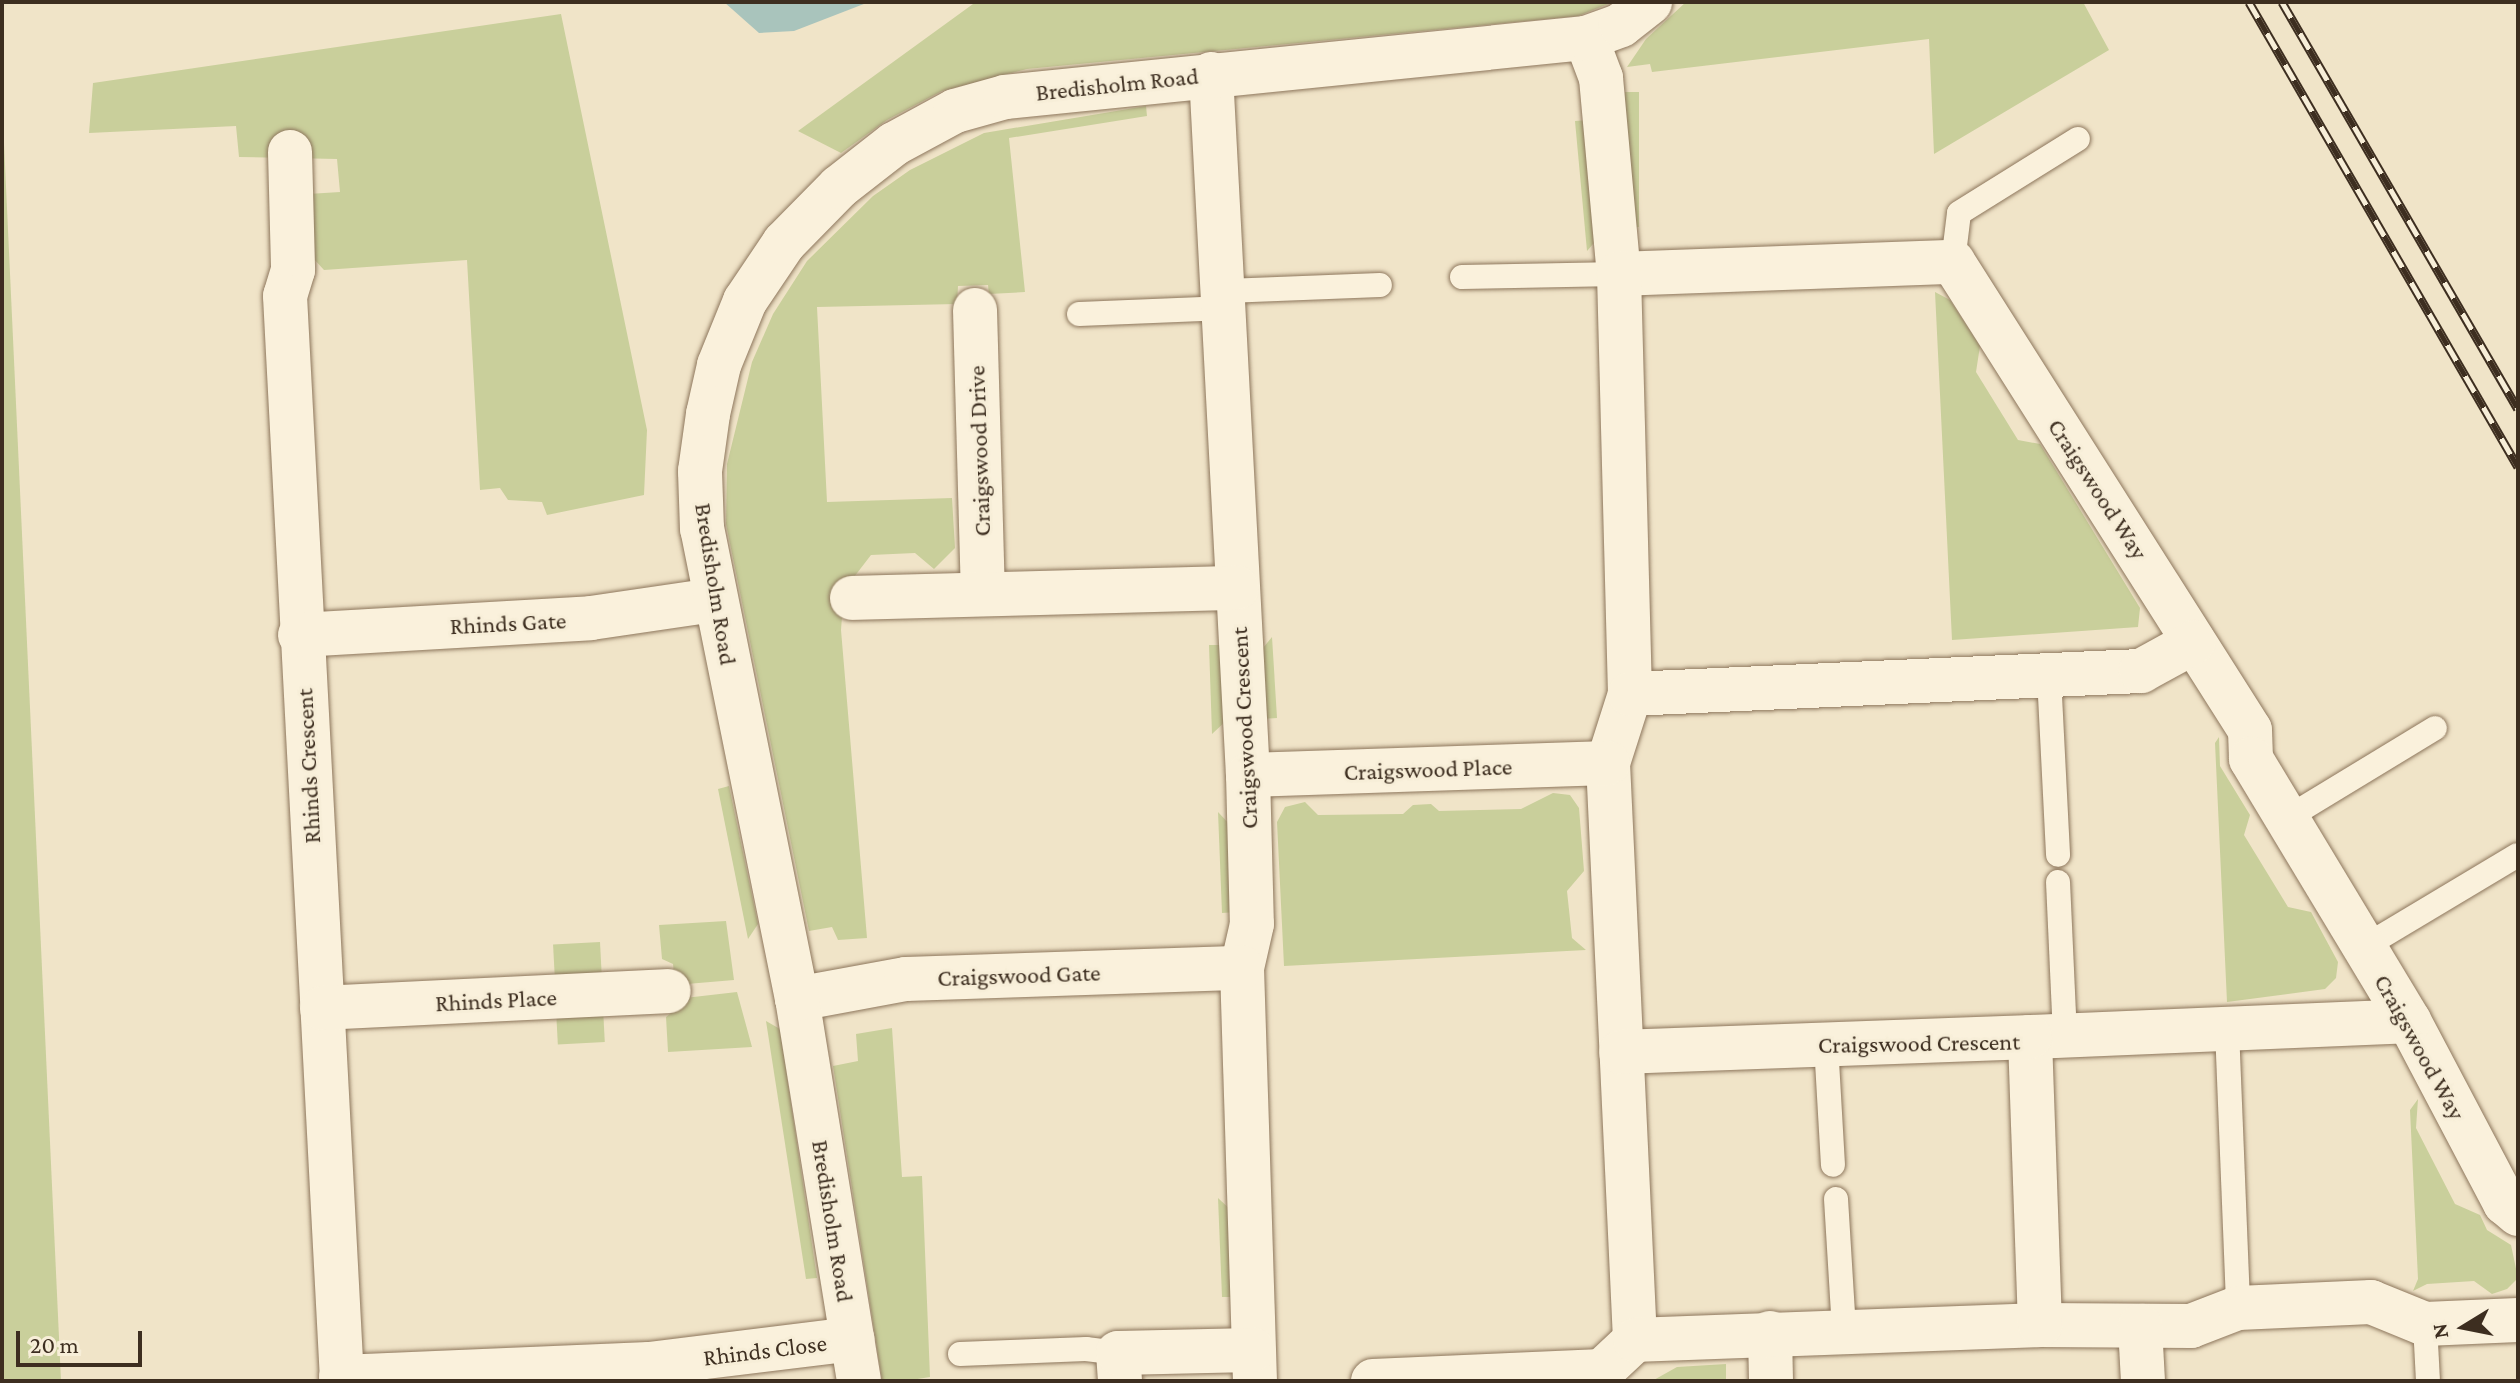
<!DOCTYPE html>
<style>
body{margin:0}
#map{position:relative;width:2520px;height:1383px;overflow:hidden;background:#f0e4c8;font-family:"Crimson Pro",serif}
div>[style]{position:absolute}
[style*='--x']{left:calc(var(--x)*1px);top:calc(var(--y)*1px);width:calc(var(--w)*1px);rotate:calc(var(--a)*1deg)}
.green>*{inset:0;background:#c9cf9b;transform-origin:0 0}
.water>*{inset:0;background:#a9c4bc}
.roads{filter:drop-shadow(0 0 2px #8d765c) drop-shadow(0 0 2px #8d765c)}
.service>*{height:24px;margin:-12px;padding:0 12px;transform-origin:12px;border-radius:12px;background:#faf1dc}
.minor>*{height:44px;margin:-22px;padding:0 22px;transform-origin:22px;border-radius:22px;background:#faf1dc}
.tertiary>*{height:44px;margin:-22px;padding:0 22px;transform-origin:22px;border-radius:22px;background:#faf1dc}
.rail>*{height:9px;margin-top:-4.5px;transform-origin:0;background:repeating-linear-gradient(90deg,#f7eed8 0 18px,#3d2e20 0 36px);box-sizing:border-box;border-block:2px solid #3d2e20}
span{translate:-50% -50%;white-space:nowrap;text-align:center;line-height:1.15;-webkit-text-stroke:6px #f7eed8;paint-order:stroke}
.street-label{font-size:24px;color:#3d2e20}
.frame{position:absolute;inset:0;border:4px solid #3d2e20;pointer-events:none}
.north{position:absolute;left:2424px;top:1287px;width:80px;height:80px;-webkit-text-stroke:6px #f7eed8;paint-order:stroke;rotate:260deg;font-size:22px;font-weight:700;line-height:32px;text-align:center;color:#3d2e20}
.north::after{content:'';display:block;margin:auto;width:28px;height:36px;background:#3d2e20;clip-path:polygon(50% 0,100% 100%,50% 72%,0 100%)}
.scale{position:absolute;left:16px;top:1331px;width:126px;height:36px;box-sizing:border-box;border:4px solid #3d2e20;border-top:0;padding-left:10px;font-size:24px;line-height:28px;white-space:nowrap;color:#3d2e20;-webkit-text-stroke:6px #f7eed8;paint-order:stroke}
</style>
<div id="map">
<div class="green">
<i style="clip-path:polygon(1613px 2px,1578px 16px,1027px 69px,942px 91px,887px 120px,841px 153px,798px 131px,973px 4px)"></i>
<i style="clip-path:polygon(1686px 2px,2083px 2px,2109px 50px,1934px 154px,1929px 39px,1652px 72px,1650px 64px,1627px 67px,1646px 39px)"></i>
<i style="clip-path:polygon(561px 14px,647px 430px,644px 495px,547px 515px,542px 502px,508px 500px,500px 488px,480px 490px,467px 260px,324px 270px,313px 258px,308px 194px,340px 192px,337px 159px,239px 157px,236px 126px,89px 133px,93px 83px)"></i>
<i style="left:1625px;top:92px;width:14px;height:135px"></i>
<i style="clip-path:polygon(1146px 106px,1147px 116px,1009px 138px,1025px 292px,989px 294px,988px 285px,958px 286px,957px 304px,817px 307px,827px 502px,952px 498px,955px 548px,934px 569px,915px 553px,871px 555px,844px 590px,841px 630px,867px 938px,838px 940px,832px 927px,809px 931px,726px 524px,727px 464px,752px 362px,773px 314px,807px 261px,873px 196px,910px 170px,984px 133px)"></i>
<i style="clip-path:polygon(1590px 120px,1600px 236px,1587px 251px,1575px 121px)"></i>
<i style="clip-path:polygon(2px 143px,4px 143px,61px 1381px,2px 1381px)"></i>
<i style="clip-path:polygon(1935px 292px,1950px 300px,1980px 346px,1976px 372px,2018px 440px,2040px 444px,2140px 608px,2138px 627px,1952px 640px)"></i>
<i style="clip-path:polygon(1272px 637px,1277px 718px,1261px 719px,1258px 654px)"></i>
<i style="clip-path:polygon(1209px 645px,1223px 645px,1227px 720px,1212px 734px)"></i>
<i style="clip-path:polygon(2219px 737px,2220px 766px,2250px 815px,2244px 835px,2288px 907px,2311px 912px,2338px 962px,2336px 978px,2325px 989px,2227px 1002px,2215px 743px)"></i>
<i style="clip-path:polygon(729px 786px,758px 924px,748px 939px,718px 789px)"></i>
<i style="clip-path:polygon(1553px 793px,1570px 795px,1579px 808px,1584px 871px,1567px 891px,1572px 938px,1586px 950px,1284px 966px,1277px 822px,1285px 807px,1305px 802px,1318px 815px,1403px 814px,1413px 805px,1431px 804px,1439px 811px,1521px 809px)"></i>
<i style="clip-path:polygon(1218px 812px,1232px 827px,1237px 912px,1222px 913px)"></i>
<i style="clip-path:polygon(726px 921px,734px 980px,675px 985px,673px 964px,662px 959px,659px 925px)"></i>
<i style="left:600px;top:942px;width:34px;height:47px;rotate:87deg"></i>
<i style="clip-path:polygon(737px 992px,752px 1047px,668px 1052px,666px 1017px,677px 1008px,676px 999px)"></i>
<i style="left:603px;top:1008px;width:34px;height:47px;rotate:87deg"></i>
<i style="clip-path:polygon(766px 1021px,780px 1029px,817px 1278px,806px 1279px)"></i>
<i style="clip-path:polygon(892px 1028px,902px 1177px,922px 1176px,930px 1377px,905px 1381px,882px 1381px,833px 1066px,858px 1061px,856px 1034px)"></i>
<i style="clip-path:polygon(2418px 1099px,2416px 1128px,2455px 1204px,2480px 1215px,2487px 1230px,2511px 1245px,2518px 1278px,2507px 1289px,2492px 1294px,2474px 1281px,2427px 1284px,2413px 1291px,2418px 1279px,2410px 1110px)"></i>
<i style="clip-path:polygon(1218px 1198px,1233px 1212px,1237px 1297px,1222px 1297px)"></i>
<i style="clip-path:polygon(1726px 1364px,1726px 1381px,1652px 1381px,1677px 1367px)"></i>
</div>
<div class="water">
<i style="clip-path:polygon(724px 2px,869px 2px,794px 31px,759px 33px)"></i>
</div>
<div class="roads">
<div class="service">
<i style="--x:1953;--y:262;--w:49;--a:-83"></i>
<i style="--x:1959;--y:213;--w:140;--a:-31.9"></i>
<i style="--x:1462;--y:277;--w:157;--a:-1.1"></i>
<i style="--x:1226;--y:291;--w:154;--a:-2.2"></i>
<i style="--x:1079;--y:314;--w:148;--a:-2.3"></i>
<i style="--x:2049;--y:676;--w:179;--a:87.1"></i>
<i style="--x:2287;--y:818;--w:173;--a:-31.3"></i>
<i style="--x:2058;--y:882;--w:153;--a:87.4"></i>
<i style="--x:2364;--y:947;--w:179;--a:-30.9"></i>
<i style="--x:2227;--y:1029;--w:279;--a:87.7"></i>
<i style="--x:1826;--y:1044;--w:121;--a:86.7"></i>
<i style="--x:1836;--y:1199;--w:131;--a:86.5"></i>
<i style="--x:2425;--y:1324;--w:57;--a:87"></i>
<i style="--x:960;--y:1354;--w:126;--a:-2.3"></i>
<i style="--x:1086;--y:1349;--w:32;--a:7"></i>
</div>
<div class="minor">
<i style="--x:1586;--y:38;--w:43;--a:69.4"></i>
<i style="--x:1601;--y:78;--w:197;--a:84.8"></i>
<i style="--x:1619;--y:274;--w:334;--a:-2.1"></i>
<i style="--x:1953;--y:262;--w:554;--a:57.6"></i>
<i style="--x:2250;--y:730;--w:29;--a:88"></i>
<i style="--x:2251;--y:759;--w:306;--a:58.9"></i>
<i style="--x:2409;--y:1021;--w:206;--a:62.2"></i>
<i style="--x:2505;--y:1203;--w:17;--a:40"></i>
<i style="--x:1211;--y:74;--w:702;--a:86.98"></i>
<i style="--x:1248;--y:775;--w:149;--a:88.5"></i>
<i style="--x:1252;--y:924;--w:45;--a:102.8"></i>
<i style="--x:1242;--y:968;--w:413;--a:88.2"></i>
<i style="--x:290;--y:152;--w:118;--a:88.5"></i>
<i style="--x:293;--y:270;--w:27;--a:107"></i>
<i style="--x:285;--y:296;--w:1086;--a:86.99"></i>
<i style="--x:1619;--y:274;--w:420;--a:88.5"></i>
<i style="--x:1630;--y:694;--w:72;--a:107.7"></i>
<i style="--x:1608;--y:763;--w:578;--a:87.32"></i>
<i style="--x:975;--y:310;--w:282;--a:88.4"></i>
<i style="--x:852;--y:598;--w:385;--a:-1.5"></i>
<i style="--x:300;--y:635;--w:291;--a:-3.3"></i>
<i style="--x:591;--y:618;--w:124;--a:-8.3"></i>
<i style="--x:1630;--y:694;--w:512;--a:-2.58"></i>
<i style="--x:2141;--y:671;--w:60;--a:-28.7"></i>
<i style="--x:1248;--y:775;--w:360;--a:-1.9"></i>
<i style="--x:797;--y:999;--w:111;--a:-10.4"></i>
<i style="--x:906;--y:979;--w:336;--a:-1.9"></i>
<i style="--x:322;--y:1008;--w:347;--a:-2.8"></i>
<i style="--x:2030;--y:1037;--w:379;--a:-2.4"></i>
<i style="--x:2040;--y:1325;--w:151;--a:0.4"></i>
<i style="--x:2191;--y:1326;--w:50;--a:-21"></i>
<i style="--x:2238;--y:1308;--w:133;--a:-2.6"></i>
<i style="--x:2371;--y:1302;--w:58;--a:22.2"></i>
<i style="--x:2425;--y:1324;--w:93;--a:-2.5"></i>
<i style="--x:2140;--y:1326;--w:55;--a:86.9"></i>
<i style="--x:1770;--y:1333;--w:48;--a:88.8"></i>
<i style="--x:341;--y:1377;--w:308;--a:-2.4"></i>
<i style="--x:649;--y:1364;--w:205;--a:-7"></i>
<i style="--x:1120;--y:1381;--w:28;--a:-94"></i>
<i style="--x:1118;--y:1353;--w:135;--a:-1.3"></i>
<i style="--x:1373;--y:1381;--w:229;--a:-2.5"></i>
<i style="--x:1602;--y:1371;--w:45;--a:-43.2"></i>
<i style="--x:1635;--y:1340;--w:405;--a:-2.1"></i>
<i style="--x:2040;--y:1325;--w:288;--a:-92"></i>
<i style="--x:2030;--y:1037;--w:409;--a:177.9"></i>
</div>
<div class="tertiary">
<i style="--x:859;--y:1381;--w:387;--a:-99.2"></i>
<i style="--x:797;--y:999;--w:480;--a:-101.4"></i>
<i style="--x:702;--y:529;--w:58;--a:-92"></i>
<i style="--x:700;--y:471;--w:58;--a:-82"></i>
<i style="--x:708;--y:414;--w:50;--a:-77.3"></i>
<i style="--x:719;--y:365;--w:69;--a:-67.9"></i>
<i style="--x:745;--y:301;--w:70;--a:-56.1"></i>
<i style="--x:784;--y:243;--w:78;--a:-45.5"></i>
<i style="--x:839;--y:187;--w:70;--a:-38"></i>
<i style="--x:894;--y:144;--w:69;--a:-28.4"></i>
<i style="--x:955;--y:111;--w:52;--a:-15.6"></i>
<i style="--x:1005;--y:97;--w:584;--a:-5.8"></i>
<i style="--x:1586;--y:38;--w:37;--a:-20"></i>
<i style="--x:1621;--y:25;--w:37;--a:-38"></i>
</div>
</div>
<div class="rail">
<i style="--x:2249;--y:2;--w:537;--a:59.95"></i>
<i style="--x:2282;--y:2;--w:470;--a:59.9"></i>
</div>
<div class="street-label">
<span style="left:1117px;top:84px;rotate:-6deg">Bredisholm Road</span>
<span style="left:979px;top:451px;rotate:-92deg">Craigswood Drive</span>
<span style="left:2098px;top:489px;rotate:57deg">Craigswood Way</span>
<span style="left:716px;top:584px;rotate:81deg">Bredisholm Road</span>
<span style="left:508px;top:623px;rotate:-3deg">Rhinds Gate</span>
<span style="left:1244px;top:728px;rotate:-93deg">Craigswood Crescent</span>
<span style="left:308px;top:766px;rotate:-93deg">Rhinds Crescent</span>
<span style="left:1428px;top:769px;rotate:-2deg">Craigswood Place</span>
<span style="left:1019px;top:975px;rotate:-2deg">Craigswood Gate</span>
<span style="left:496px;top:1000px;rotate:-3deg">Rhinds Place</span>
<span style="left:1919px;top:1043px;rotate:-1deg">Craigswood Crescent</span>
<span style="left:2420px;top:1047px;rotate:61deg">Craigswood Way</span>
<span style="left:833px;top:1221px;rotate:81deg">Bredisholm Road</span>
<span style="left:765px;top:1350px;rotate:-7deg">Rhinds Close</span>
</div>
<div class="frame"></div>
<div class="north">N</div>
<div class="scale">20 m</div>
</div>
